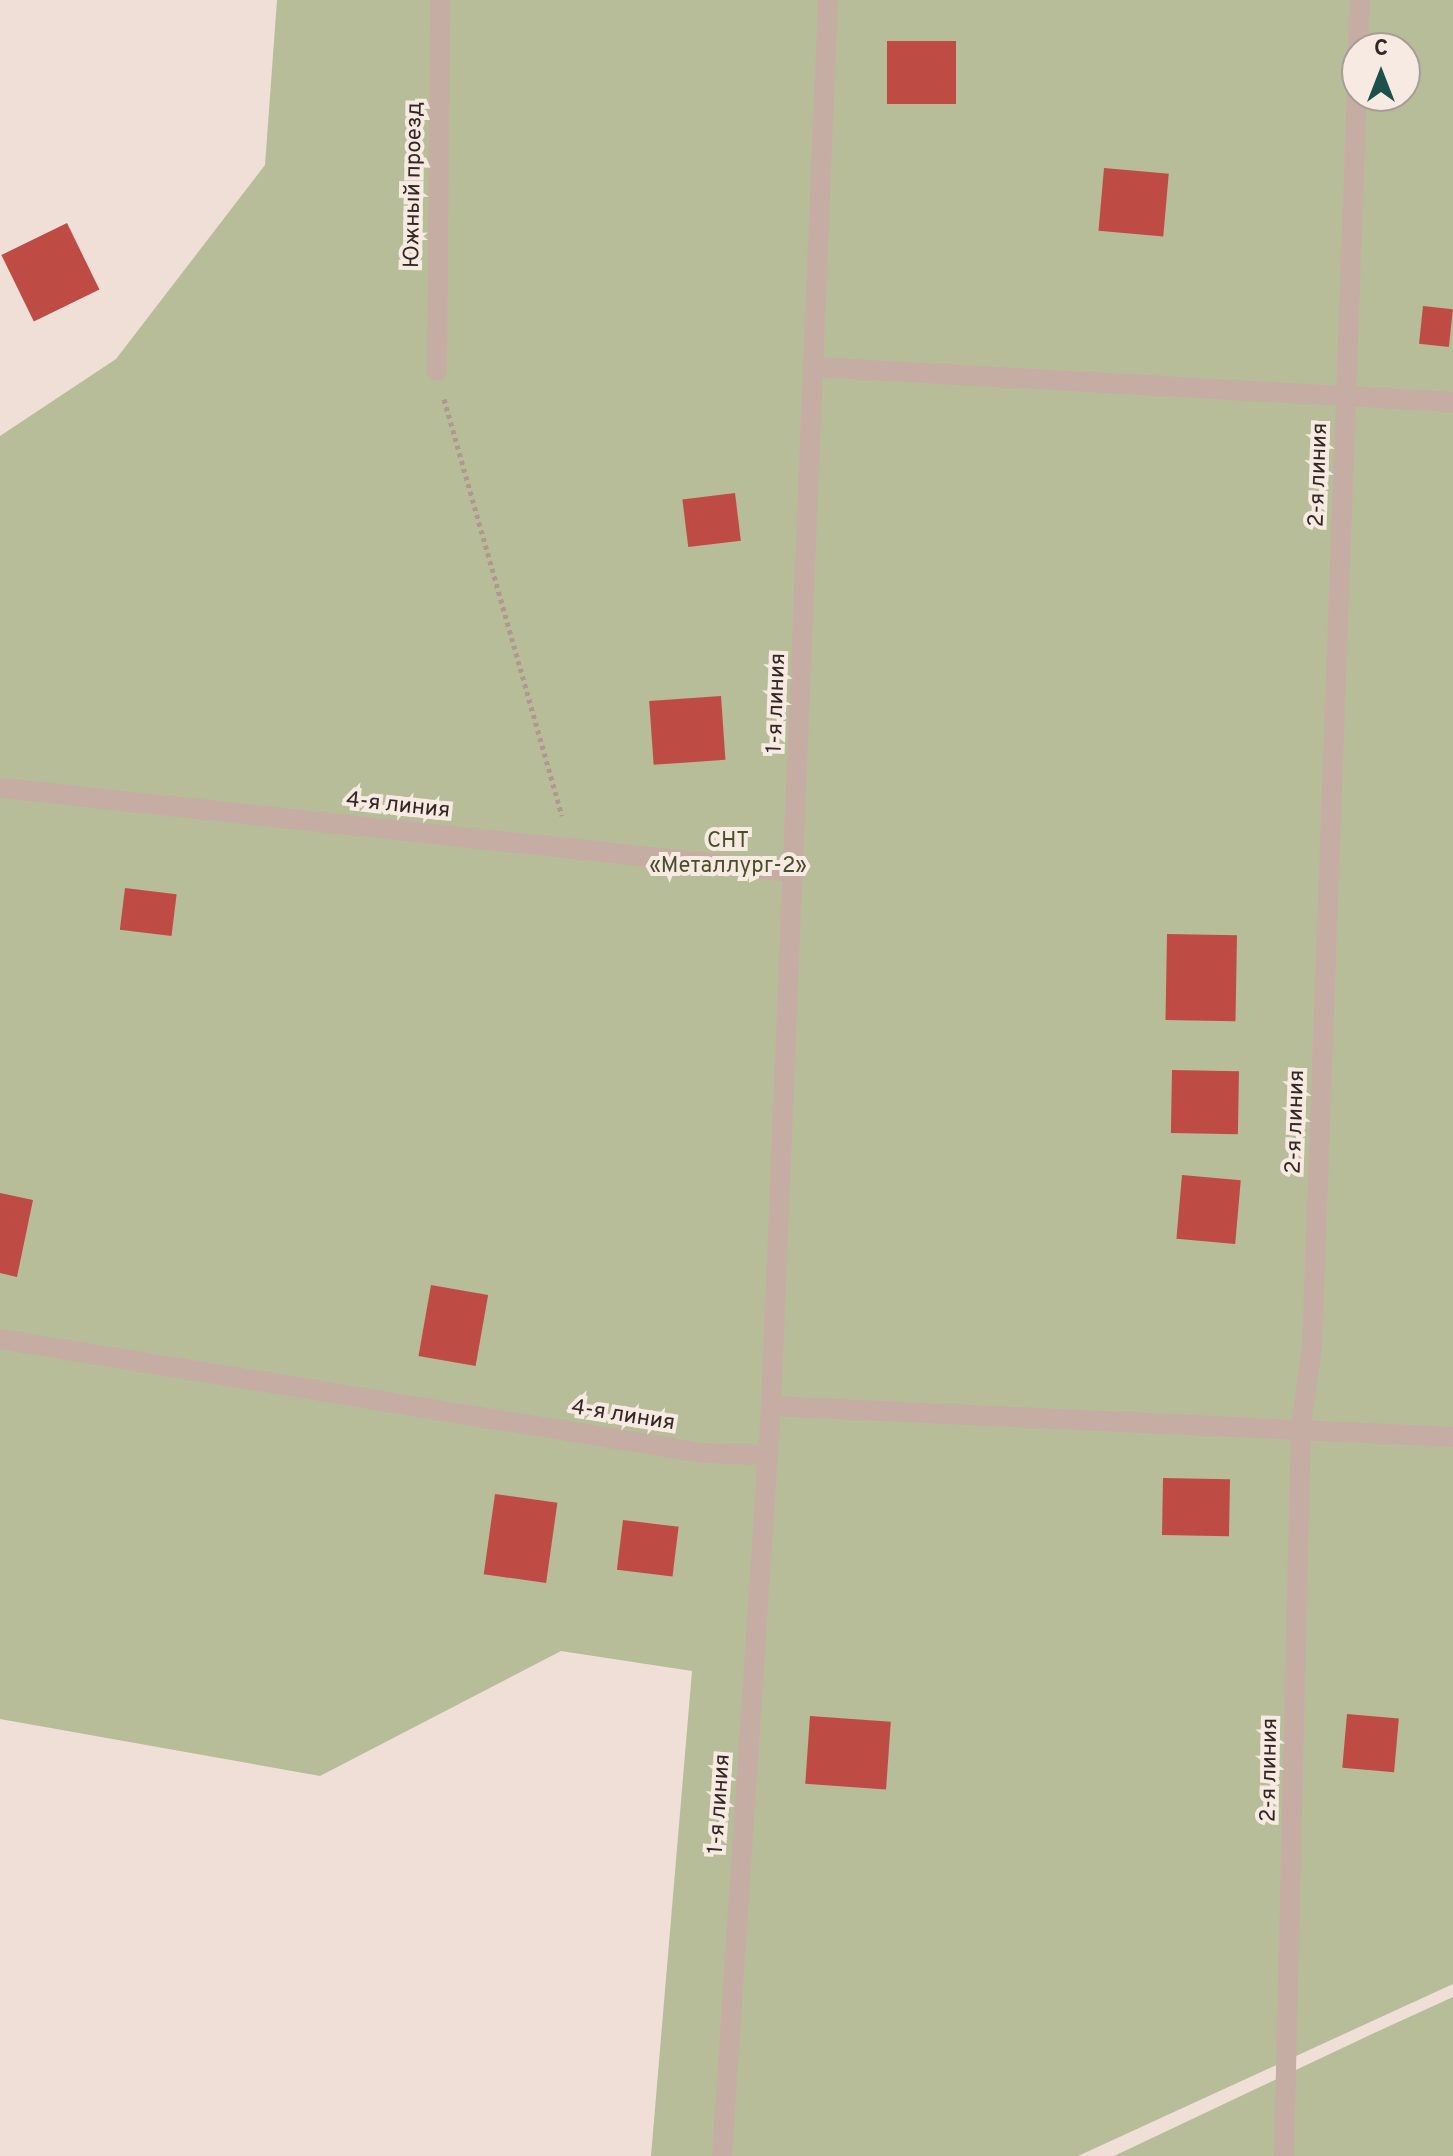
<!DOCTYPE html>
<meta charset="utf-8">
<style>
body{margin:0}
#map{position:relative;width:1453px;height:2156px;overflow:hidden;background:#efdfd7;font-family:Overpass,sans-serif}
div>[style]{position:absolute}
[style*='--x']{left:calc(var(--x)*1px);top:calc(var(--y)*1px);width:calc(var(--w)*1px);rotate:calc(var(--a)*1deg)}
.green>*{inset:0;background:#b7bd98}
.building>*{inset:0;background:#bf4c44;transform-origin:0 0}
.path>*{height:5px;margin-top:-2.5px;transform-origin:0;background:repeating-linear-gradient(90deg,#b1978e 0 4px,transparent 0 8px)}
.minor>*{height:20px;margin:-10px;padding:0 10px;transform-origin:10px;border-radius:10px;background:#c6ada4}
span{translate:-50% -50%;white-space:nowrap;text-align:center;line-height:1.15;-webkit-text-stroke:8px #f7eae2;paint-order:stroke}
.street-label{font-size:22px;color:#322725}
.park-label{font-size:22px;color:#484e2a}
.north{position:absolute;left:1341px;top:32px;width:80px;height:80px;box-sizing:border-box;background:#f7eae2;border:2px solid #a89c96;border-radius:50%;rotate:0deg;font-size:22px;font-weight:700;line-height:32px;text-align:center;color:#322725}
.north::after{content:'';display:block;margin:auto;width:28px;height:36px;background:#1d504a;clip-path:polygon(50% 0,100% 100%,50% 72%,0 100%)}
</style>
<div id="map">
<div class="green">
<i style="clip-path:polygon(evenodd,277px 0,1453px 0,1453px 1984px,1078px 2156px,651px 2156px,692px 1671px,561px 1651px,320px 1776px,0 1719px,0 436px,116px 359px,265px 165px,277px 0,1357px 48px,1405px 48px,1405px 96px,1357px 96px,1357px 48px)"></i>
<i style="clip-path:polygon(1453px 1997px,1453px 2156px,1114px 2156px,1372px 2034px)"></i>
</div>
<div class="building">
<i style="left:887px;top:41px;width:69px;height:63px"></i>
<i style="left:1104px;top:168px;width:65px;height:63px;rotate:5deg"></i>
<i style="left:67px;top:223px;width:74px;height:73px;rotate:64deg"></i>
<i style="left:1423px;top:306px;width:30px;height:38px;rotate:6deg"></i>
<i style="left:735px;top:493px;width:48px;height:53px;rotate:83deg"></i>
<i style="left:721px;top:696px;width:64px;height:72px;rotate:86deg"></i>
<i style="left:125px;top:888px;width:52px;height:42px;rotate:7deg"></i>
<i style="left:1167px;top:934px;width:70px;height:86px;rotate:1deg"></i>
<i style="left:1172px;top:1070px;width:67px;height:63px;rotate:1deg"></i>
<i style="left:1182px;top:1175px;width:59px;height:64px;rotate:5deg"></i>
<i style="clip-path:polygon(0 1193px,33px 1200px,17px 1277px,0 1273px)"></i>
<i style="left:431px;top:1285px;width:58px;height:72px;rotate:10deg"></i>
<i style="left:1163px;top:1478px;width:67px;height:57px;rotate:1deg"></i>
<i style="left:495px;top:1494px;width:63px;height:81px;rotate:8deg"></i>
<i style="left:623px;top:1520px;width:56px;height:50px;rotate:7deg"></i>
<i style="left:1347px;top:1714px;width:52px;height:54px;rotate:5deg"></i>
<i style="left:810px;top:1716px;width:81px;height:68px;rotate:4deg"></i>
</div>
<div class="path">
<i style="--x:444;--y:399;--w:433;--a:74.2"></i>
</div>
<div class="minor">
<i style="--x:1358;--y:48;--w:48;--a:-87.6"></i>
<i style="--x:814;--y:367;--w:640;--a:3.14"></i>
<i style="--x:437;--y:371;--w:371;--a:-89.5"></i>
<i style="--x:0;--y:788;--w:795;--a:6.06"></i>
<i style="--x:0;--y:1339;--w:711;--a:9.22"></i>
<i style="--x:702;--y:1453;--w:64;--a:1.8"></i>
<i style="--x:771;--y:1406;--w:683;--a:2.6"></i>
<i style="--x:722;--y:2156;--w:752;--a:-86.26"></i>
<i style="--x:771;--y:1406;--w:1407;--a:-87.68"></i>
<i style="--x:1284;--y:2156;--w:730;--a:-88.67"></i>
<i style="--x:1301;--y:1426;--w:80;--a:-82.1"></i>
<i style="--x:1312;--y:1347;--w:1258;--a:-87.95"></i>
</div>
<div class="street-label">
<span style="left:414px;top:185px;rotate:-89deg">Южный проезд</span>
<span style="left:1319px;top:475px;rotate:-88deg">2-я линия</span>
<span style="left:777px;top:703px;rotate:-88deg">1-я линия</span>
<span style="left:398px;top:806px;rotate:6deg">4-я линия</span>
<span style="left:1296px;top:1122px;rotate:-88deg">2-я линия</span>
<span style="left:623px;top:1416px;rotate:9deg">4-я линия</span>
<span style="left:1270px;top:1770px;rotate:-89deg">2-я линия</span>
<span style="left:720px;top:1804px;rotate:-86deg">1-я линия</span>
</div>
<div class="park-label">
<span style="left:728px;top:854px">СНТ<br>«Металлург-2»</span>
</div>
<div class="north">С</div>
</div>
